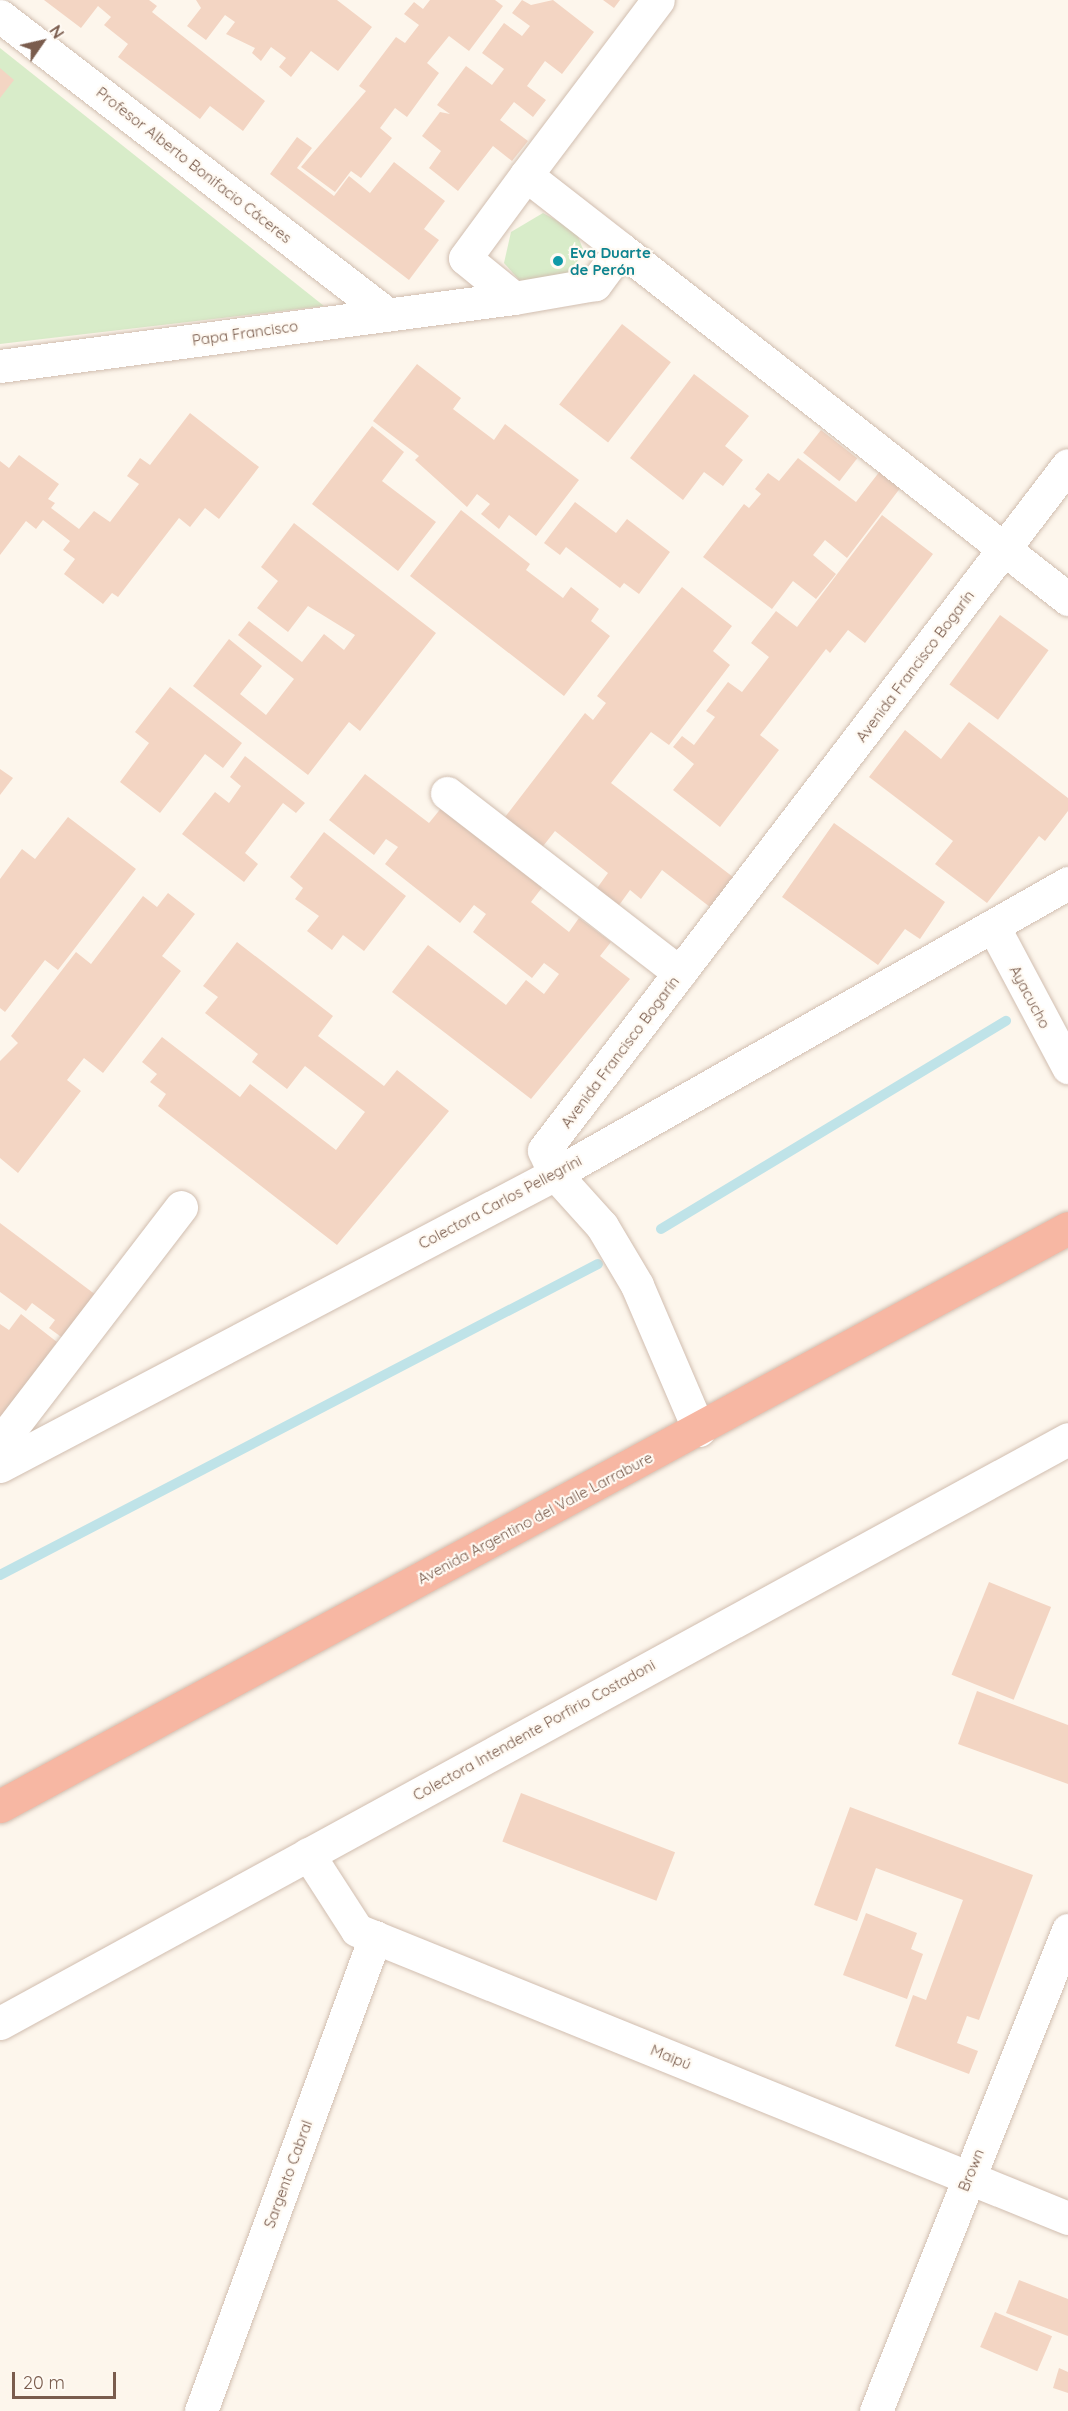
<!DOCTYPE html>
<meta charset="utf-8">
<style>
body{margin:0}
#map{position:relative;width:1068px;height:2411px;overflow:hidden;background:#fdf6ec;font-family:Quicksand,sans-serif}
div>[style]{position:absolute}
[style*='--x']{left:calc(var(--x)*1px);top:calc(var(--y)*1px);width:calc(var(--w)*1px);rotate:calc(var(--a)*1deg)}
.green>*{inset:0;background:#d8ecc9}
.stream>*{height:10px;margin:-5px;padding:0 5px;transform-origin:5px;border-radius:5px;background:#bfe3e8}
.building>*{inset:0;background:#f3d5c3;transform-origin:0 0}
.roads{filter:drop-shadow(0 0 2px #d1beb0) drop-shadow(0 0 2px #d1beb0)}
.minor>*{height:33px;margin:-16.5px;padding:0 16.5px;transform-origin:16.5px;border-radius:16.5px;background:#fff}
.highway>*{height:33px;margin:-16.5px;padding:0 16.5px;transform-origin:16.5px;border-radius:16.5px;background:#f7b7a3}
.dots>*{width:16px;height:16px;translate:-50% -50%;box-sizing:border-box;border:3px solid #fffaf3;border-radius:50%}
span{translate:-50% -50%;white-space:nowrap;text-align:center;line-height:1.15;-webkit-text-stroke:4.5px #fffaf3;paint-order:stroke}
.street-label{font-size:15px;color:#7a5c4d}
.culture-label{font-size:15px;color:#0d838f;font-weight:700}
.left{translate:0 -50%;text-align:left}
.north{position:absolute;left:12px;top:12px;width:60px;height:60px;-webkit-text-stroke:4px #fffaf3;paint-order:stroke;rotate:56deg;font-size:16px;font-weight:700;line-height:24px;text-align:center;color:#7a5c4d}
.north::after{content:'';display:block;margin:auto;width:21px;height:27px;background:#7a5c4d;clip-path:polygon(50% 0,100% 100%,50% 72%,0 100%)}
.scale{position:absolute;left:12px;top:2372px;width:104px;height:27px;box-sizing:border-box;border:3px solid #7a5c4d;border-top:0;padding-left:8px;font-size:18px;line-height:21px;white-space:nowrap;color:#7a5c4d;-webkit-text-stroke:4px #fffaf3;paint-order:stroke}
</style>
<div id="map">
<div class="green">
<i style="clip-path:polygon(0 48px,324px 306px,0 344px)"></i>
<i style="clip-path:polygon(543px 213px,576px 231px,584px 252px,568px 274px,520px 281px,504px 263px,511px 232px)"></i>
</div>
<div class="stream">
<i style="--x:661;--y:1229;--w:403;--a:-31.1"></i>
<i style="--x:0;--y:1575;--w:674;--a:-27.48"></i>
</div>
<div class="building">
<i style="clip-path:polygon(44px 0,149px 0,157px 6px,152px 12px,265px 101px,243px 131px,210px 106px,200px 119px,118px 57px,128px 44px,104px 25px,111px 17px,98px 6px,81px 28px)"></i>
<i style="clip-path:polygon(196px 0,337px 0,372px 27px,338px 71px,311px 51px,291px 77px,279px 67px,286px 58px,271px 47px,261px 61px,252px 53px,255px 48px,226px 34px,235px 22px,225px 15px,206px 40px,187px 26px,201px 8px)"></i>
<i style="clip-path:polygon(430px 0,495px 0,503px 6px,469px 51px,449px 36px,427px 63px,439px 73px,407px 117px,395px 108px,380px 128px,392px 138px,361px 178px,351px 171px,335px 192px,301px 167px,366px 91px,359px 86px,396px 37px,405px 43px,419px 25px,404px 14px,414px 2px,423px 9px)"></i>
<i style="clip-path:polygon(522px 0,531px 5px,553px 0,594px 32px,562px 74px,545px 61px,527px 86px,546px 100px,533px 117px,514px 102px,500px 120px,528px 141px,512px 161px,493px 146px,458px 191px,429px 168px,441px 151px,422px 136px,440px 112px,450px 114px,437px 105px,466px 66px,492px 85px,504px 69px,482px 53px,504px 23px,522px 36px,530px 26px,512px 13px)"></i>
<i style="clip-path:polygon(603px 0,620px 0,614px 8px)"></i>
<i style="clip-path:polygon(0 68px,14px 80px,0 98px)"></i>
<i style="clip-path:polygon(297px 137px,312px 148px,297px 168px,334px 196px,349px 176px,370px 193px,394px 162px,445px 201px,424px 229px,439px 240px,409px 280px,270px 174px)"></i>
<i style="left:622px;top:324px;width:62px;height:102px;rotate:38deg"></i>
<i style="clip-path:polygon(417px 364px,461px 398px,453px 409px,494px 440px,505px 424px,579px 480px,536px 536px,509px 515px,499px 529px,481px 514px,490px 504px,477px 494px,467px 507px,415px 460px,419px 456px,373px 421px)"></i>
<i style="clip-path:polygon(694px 374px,749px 416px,725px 446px,743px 460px,723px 486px,704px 472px,683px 500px,630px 458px)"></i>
<i style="clip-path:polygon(190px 413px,259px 467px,219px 519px,205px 508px,190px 527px,179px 518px,118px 597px,112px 593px,103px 604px,64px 574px,75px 559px,63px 550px,70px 541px,43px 520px,36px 529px,26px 521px,0 555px,0 461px,9px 468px,19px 455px,59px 484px,48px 499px,55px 503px,51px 508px,79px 529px,94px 511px,110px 522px,139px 484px,127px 476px,140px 458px,150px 465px)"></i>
<i style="clip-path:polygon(372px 426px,404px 452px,382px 481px,436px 522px,398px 571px,312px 504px)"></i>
<i style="left:821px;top:430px;width:46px;height:29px;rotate:38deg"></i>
<i style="clip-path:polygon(798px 458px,856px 502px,880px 471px,901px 487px,847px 558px,825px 540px,813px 555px,836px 574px,816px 599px,793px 581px,772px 609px,703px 557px,744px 504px,749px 508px,761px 494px,755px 489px,768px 473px,779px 481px)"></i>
<i style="clip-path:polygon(575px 502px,616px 533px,627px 519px,670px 552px,639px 594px,624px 583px,620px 588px,566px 547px,560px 555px,544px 543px)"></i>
<i style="clip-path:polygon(461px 510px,530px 564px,526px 570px,563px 598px,571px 587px,599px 609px,591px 621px,610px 636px,564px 696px,410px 576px)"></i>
<i style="clip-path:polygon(882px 515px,933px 554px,865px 643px,848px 630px,830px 653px,826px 649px,760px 735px,779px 750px,720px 827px,673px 790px,694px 764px,673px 747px,682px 736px,694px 745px,715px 717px,706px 711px,728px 682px,742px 692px,769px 657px,751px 643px,776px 611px,797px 627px)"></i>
<i style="clip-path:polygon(294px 523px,436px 633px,360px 731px,349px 722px,308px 775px,193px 686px,229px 639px,262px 666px,240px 694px,266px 715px,294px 679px,238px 635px,249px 621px,302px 662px,324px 634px,344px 650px,355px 635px,308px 606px,288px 632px,257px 608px,278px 581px,261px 567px)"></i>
<i style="clip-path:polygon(682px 587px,732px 626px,713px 651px,730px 665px,669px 745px,651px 732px,611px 783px,733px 877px,710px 907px,662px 870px,641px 899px,630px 890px,617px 908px,595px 891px,608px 873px,555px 831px,540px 850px,502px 821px,585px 713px,593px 720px,606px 703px,597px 696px)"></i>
<i style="left:1000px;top:615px;width:60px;height:86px;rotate:36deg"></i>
<i style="clip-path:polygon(170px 687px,242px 743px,223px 768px,205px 754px,160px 813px,120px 782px,149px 743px,135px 732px)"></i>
<i style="clip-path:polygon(969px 722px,1068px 798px,1068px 811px,1045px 841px,1039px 836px,987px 903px,935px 864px,953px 841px,869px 777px,905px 730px,941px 759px)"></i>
<i style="clip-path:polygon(245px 756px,305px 803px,296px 813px,283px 803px,245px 853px,258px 864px,244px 882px,182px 834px,215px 792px,229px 803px,241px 786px,230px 777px)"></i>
<i style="clip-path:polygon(0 769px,13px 778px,0 795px)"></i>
<i style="clip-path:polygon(365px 774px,429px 823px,442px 807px,544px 885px,531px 902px,569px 932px,579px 918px,611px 942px,600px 956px,630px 979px,531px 1099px,392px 992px,428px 945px,506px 1005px,526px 980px,544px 994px,559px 974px,544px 963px,532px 978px,473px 932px,486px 914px,474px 905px,460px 923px,385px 864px,398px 847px,386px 839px,374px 855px,329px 820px)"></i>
<i style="clip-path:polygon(68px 817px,136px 869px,58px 970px,45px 960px,5px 1012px,0 1008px,0 879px,22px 849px,35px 859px)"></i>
<i style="clip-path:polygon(834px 823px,945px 902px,920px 939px,905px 929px,878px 965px,782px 897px)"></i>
<i style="clip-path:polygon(324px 832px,406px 896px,364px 951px,343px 935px,332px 950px,307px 931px,319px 916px,295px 899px,303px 888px,290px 877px)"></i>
<i style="clip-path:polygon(168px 893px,195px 914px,162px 956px,181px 971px,103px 1073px,84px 1058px,67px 1080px,81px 1091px,18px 1173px,0 1158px,0 1061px,18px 1043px,11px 1036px,76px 952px,91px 964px,143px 896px,157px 907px)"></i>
<i style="clip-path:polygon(237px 942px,333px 1016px,318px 1036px,384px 1086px,397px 1070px,449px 1111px,337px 1245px,158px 1106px,166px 1094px,150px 1082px,157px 1074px,142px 1062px,162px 1037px,240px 1097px,250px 1084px,336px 1150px,365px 1112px,305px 1066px,287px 1089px,252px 1062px,258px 1054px,205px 1013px,218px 997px,203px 986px)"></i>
<i style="clip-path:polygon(0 1223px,100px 1298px,68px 1342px,49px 1328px,55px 1320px,32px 1303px,26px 1311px,0 1292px)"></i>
<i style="clip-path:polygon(21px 1314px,57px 1342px,0 1419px,0 1324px,9px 1330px)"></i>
<i style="left:989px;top:1582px;width:67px;height:100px;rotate:22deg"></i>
<i style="clip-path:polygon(977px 1691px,1068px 1725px,1068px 1784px,958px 1744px)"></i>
<i style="left:521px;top:1793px;width:165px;height:52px;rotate:21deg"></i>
<i style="clip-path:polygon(850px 1807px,1033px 1875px,979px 2020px,967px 2016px,957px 2043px,978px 2051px,969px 2074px,895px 2046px,913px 1995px,926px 2000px,963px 1900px,876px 1868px,857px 1921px,814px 1905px)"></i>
<i style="clip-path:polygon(866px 1913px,917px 1933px,911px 1949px,923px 1954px,907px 1999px,843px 1975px)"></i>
<i style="clip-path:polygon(1019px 2280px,1068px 2299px,1068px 2336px,1006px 2313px)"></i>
<i style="left:995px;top:2312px;width:62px;height:38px;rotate:23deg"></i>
<i style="clip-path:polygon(1059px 2368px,1068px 2372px,1068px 2393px,1053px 2388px)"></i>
</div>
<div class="roads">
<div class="minor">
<i style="--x:0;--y:16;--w:488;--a:37.6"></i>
<i style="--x:526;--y:175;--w:120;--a:37.9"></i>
<i style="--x:621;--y:249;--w:44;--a:126.6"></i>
<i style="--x:595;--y:284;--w:82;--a:170.2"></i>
<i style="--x:514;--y:298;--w:63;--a:-140.8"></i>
<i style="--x:465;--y:258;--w:103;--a:-53.7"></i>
<i style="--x:526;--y:175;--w:219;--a:-53"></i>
<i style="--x:621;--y:249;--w:568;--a:38.06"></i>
<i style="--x:0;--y:366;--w:518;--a:-7.54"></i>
<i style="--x:447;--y:793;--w:294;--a:37.7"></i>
<i style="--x:993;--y:926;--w:160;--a:62"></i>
<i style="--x:699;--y:1430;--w:158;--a:-113.2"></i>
<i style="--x:637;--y:1285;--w:69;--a:-120.7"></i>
<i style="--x:602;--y:1226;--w:70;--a:-132.1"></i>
<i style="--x:555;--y:1174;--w:26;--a:-115"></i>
<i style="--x:544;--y:1150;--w:862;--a:-52.59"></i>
<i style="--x:0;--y:1462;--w:34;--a:-73"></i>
<i style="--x:10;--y:1430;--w:281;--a:-52.5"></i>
<i style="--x:0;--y:1466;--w:627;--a:-27.75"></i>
<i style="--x:555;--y:1174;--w:590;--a:-29.56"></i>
<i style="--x:308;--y:1854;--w:90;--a:57.2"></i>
<i style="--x:357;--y:1930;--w:767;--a:22.05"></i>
<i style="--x:0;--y:2023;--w:1217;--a:-28.67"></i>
<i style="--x:201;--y:2411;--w:505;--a:-69.84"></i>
<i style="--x:876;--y:2411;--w:518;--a:-68.24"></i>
</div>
<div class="highway">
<i style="--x:0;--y:1806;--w:1214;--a:-28.42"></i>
</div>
</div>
<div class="dots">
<i style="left:558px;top:261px;background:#0f9aa8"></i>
</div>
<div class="street-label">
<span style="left:194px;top:165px;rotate:38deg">Profesor Alberto Bonifacio Cáceres</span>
<span style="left:245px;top:333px;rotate:-8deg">Papa Francisco</span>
<span style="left:915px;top:666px;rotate:-53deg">Avenida Francisco Bogarín</span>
<span style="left:1030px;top:997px;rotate:62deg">Ayacucho</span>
<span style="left:620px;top:1052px;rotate:-53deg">Avenida Francisco Bogarín</span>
<span style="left:500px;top:1202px;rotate:-28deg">Colectora Carlos Pellegrini</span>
<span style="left:535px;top:1518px;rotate:-28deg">Avenida Argentino del Valle Larrabure</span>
<span style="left:534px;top:1730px;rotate:-29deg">Colectora Intendente Porfirio Costadoni</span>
<span style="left:671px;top:2057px;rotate:22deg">Maipú</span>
<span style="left:971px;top:2170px;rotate:-68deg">Brown</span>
<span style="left:288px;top:2174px;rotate:-70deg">Sargento Cabral</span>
</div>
<div class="culture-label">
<span class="left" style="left:570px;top:261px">Eva Duarte<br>de Perón</span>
</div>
<div class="north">N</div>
<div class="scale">20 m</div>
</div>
